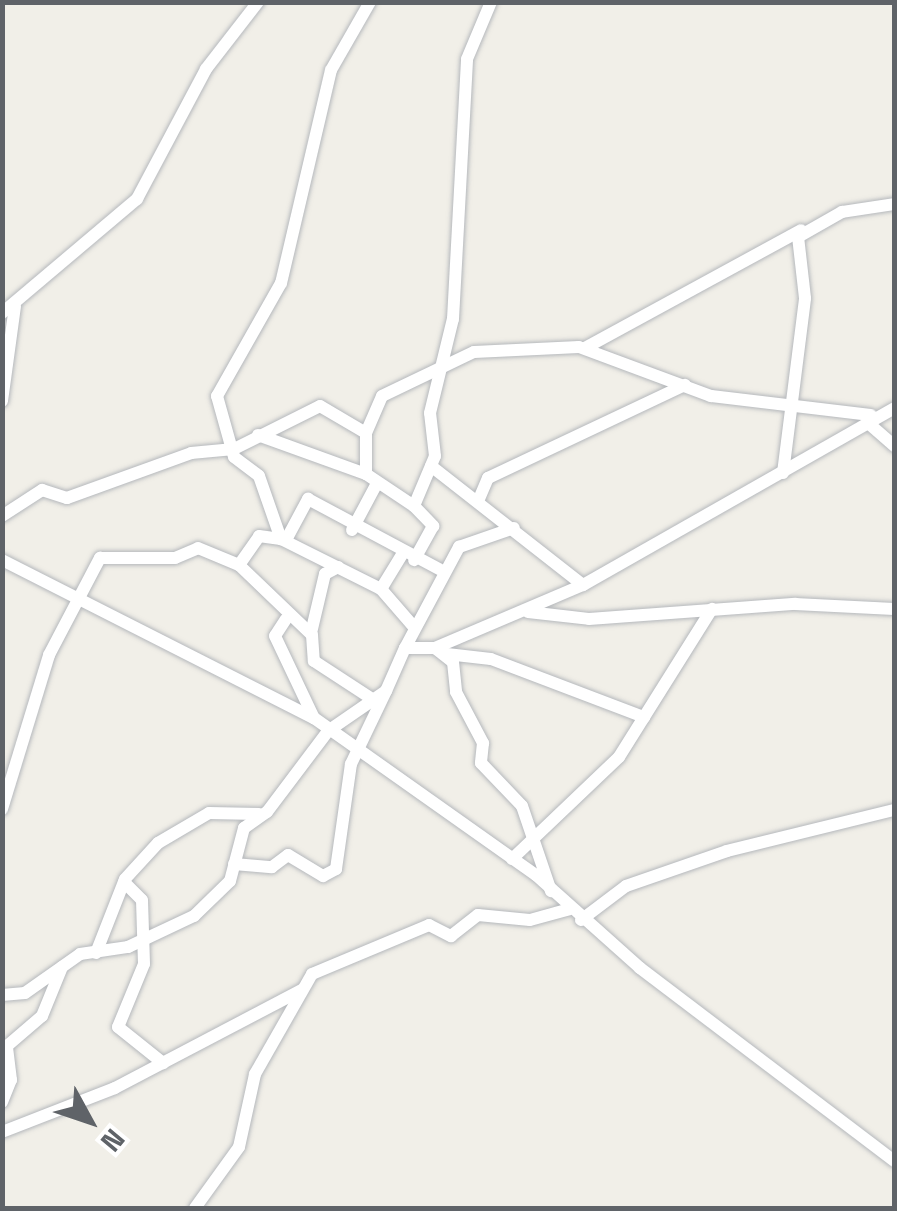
<!DOCTYPE html>
<style>
body{margin:0}
#map{position:relative;width:897px;height:1211px;overflow:hidden;background:#f1efe8;font-family:"Space Grotesk",sans-serif}
div>[style]{position:absolute}
[style*='--x']{left:calc(var(--x)*1px);top:calc(var(--y)*1px);width:calc(var(--w)*1px);rotate:calc(var(--a)*1deg)}
.roads{filter:drop-shadow(0 0 2px #b5b8bc) drop-shadow(0 0 2px #b5b8bc)}
.minor>*{height:12px;margin:-6px;padding:0 6px;transform-origin:6px;border-radius:6px;background:#fff}
span{translate:-50% -50%;white-space:nowrap;text-align:center;line-height:1.15;-webkit-text-stroke:8px #fff;paint-order:stroke}
.frame{position:absolute;inset:0;border:5px solid #5f6368;pointer-events:none}
.north{position:absolute;left:40px;top:1071px;width:100px;height:100px;-webkit-text-stroke:8px #fff;paint-order:stroke;rotate:130deg;font-size:28px;font-weight:700;line-height:40px;text-align:center;color:#5f6368}
.north::after{content:'';display:block;margin:auto;width:35px;height:45px;background:#5f6368;clip-path:polygon(50% 0,100% 100%,50% 72%,0 100%)}
</style>
<div id="map">
<div class="roads">
<div class="minor">
<i style="--x:370;--y:2;--w:78;--a:119.8"></i>
<i style="--x:331;--y:70;--w:219;--a:103.2"></i>
<i style="--x:281;--y:283;--w:130;--a:119.5"></i>
<i style="--x:217;--y:396;--w:63;--a:74.4"></i>
<i style="--x:234;--y:457;--w:31;--a:37"></i>
<i style="--x:259;--y:476;--w:67;--a:70.8"></i>
<i style="--x:281;--y:539;--w:112;--a:26.6"></i>
<i style="--x:381;--y:589;--w:49;--a:49.1"></i>
<i style="--x:2;--y:313;--w:177;--a:-40.2"></i>
<i style="--x:137;--y:199;--w:147;--a:-62"></i>
<i style="--x:206;--y:69;--w:85;--a:-52.2"></i>
<i style="--x:585;--y:348;--w:246;--a:-28.6"></i>
<i style="--x:2;--y:401;--w:96;--a:-82.2"></i>
<i style="--x:868;--y:423;--w:35;--a:41"></i>
<i style="--x:258;--y:435;--w:115;--a:19.9"></i>
<i style="--x:366;--y:474;--w:58;--a:33.7"></i>
<i style="--x:414;--y:506;--w:28;--a:46"></i>
<i style="--x:433;--y:526;--w:39;--a:119"></i>
<i style="--x:431;--y:466;--w:193;--a:38.1"></i>
<i style="--x:783;--y:473;--w:176;--a:-82.8"></i>
<i style="--x:805;--y:298;--w:61;--a:-96.5"></i>
<i style="--x:798;--y:237;--w:51;--a:-29.6"></i>
<i style="--x:842;--y:212;--w:53;--a:-8.7"></i>
<i style="--x:366;--y:474;--w:41;--a:-90"></i>
<i style="--x:366;--y:433;--w:40;--a:-66.6"></i>
<i style="--x:382;--y:396;--w:102;--a:-25.6"></i>
<i style="--x:474;--y:352;--w:105;--a:-2.7"></i>
<i style="--x:579;--y:347;--w:141;--a:20.4"></i>
<i style="--x:711;--y:396;--w:161;--a:6.8"></i>
<i style="--x:479;--y:499;--w:23;--a:-67"></i>
<i style="--x:488;--y:478;--w:218;--a:-25.3"></i>
<i style="--x:414;--y:506;--w:54;--a:-67.2"></i>
<i style="--x:435;--y:456;--w:43;--a:-96.6"></i>
<i style="--x:430;--y:413;--w:97;--a:-76.3"></i>
<i style="--x:453;--y:319;--w:260;--a:-86.9"></i>
<i style="--x:467;--y:59;--w:62;--a:-67.2"></i>
<i style="--x:2;--y:516;--w:48;--a:-33"></i>
<i style="--x:42;--y:490;--w:26;--a:18"></i>
<i style="--x:67;--y:498;--w:132;--a:-19.9"></i>
<i style="--x:191;--y:453;--w:43;--a:-5.3"></i>
<i style="--x:234;--y:449;--w:96;--a:-26.6"></i>
<i style="--x:320;--y:406;--w:53;--a:30.4"></i>
<i style="--x:352;--y:530;--w:51;--a:-61.9"></i>
<i style="--x:286;--y:540;--w:47;--a:-61.8"></i>
<i style="--x:308;--y:499;--w:149;--a:28.1"></i>
<i style="--x:2;--y:560;--w:350;--a:26.9"></i>
<i style="--x:314;--y:718;--w:272;--a:35.3"></i>
<i style="--x:536;--y:875;--w:140;--a:41.8"></i>
<i style="--x:640;--y:968;--w:319;--a:37.2"></i>
<i style="--x:239;--y:565;--w:35;--a:-55"></i>
<i style="--x:259;--y:536;--w:22;--a:8"></i>
<i style="--x:381;--y:589;--w:42;--a:-58.6"></i>
<i style="--x:528;--y:612;--w:61;--a:6.5"></i>
<i style="--x:589;--y:619;--w:207;--a:-4.2"></i>
<i style="--x:795;--y:604;--w:99;--a:2.9"></i>
<i style="--x:286;--y:619;--w:20;--a:123"></i>
<i style="--x:275;--y:636;--w:91;--a:64.6"></i>
<i style="--x:311;--y:633;--w:61;--a:-76.7"></i>
<i style="--x:325;--y:574;--w:15;--a:-28"></i>
<i style="--x:405;--y:648;--w:115;--a:-61.9"></i>
<i style="--x:459;--y:547;--w:58;--a:-19.1"></i>
<i style="--x:435;--y:648;--w:23;--a:38"></i>
<i style="--x:453;--y:662;--w:30;--a:84"></i>
<i style="--x:456;--y:692;--w:58;--a:62.1"></i>
<i style="--x:483;--y:743;--w:20;--a:96"></i>
<i style="--x:481;--y:763;--w:59;--a:46.4"></i>
<i style="--x:522;--y:806;--w:90;--a:71.2"></i>
<i style="--x:447;--y:654;--w:44;--a:6.5"></i>
<i style="--x:491;--y:659;--w:164;--a:20.8"></i>
<i style="--x:2;--y:809;--w:161;--a:-73"></i>
<i style="--x:49;--y:655;--w:110;--a:-62.3"></i>
<i style="--x:100;--y:558;--w:75;--a:0"></i>
<i style="--x:175;--y:558;--w:25;--a:-23"></i>
<i style="--x:198;--y:548;--w:44;--a:22.5"></i>
<i style="--x:239;--y:565;--w:101;--a:43.8"></i>
<i style="--x:312;--y:635;--w:26;--a:86"></i>
<i style="--x:314;--y:661;--w:69;--a:33.2"></i>
<i style="--x:512;--y:859;--w:148;--a:-43.6"></i>
<i style="--x:619;--y:757;--w:175;--a:-57.9"></i>
<i style="--x:234;--y:864;--w:38;--a:5"></i>
<i style="--x:272;--y:867;--w:20;--a:-37"></i>
<i style="--x:288;--y:855;--w:41;--a:31"></i>
<i style="--x:323;--y:876;--w:15;--a:-28"></i>
<i style="--x:336;--y:869;--w:106;--a:-81.9"></i>
<i style="--x:351;--y:764;--w:81;--a:-64.4"></i>
<i style="--x:124;--y:882;--w:25;--a:45"></i>
<i style="--x:142;--y:900;--w:64;--a:88.2"></i>
<i style="--x:144;--y:964;--w:68;--a:112.4"></i>
<i style="--x:118;--y:1027;--w:58;--a:38.7"></i>
<i style="--x:581;--y:920;--w:56;--a:-37.1"></i>
<i style="--x:626;--y:886;--w:107;--a:-19.1"></i>
<i style="--x:727;--y:851;--w:172;--a:-13.8"></i>
<i style="--x:96;--y:953;--w:79;--a:-68.6"></i>
<i style="--x:125;--y:879;--w:49;--a:-47.5"></i>
<i style="--x:158;--y:843;--w:59;--a:-30.5"></i>
<i style="--x:209;--y:813;--w:50;--a:1.1"></i>
<i style="--x:2;--y:995;--w:23;--a:-5"></i>
<i style="--x:25;--y:993;--w:67;--a:-35.3"></i>
<i style="--x:80;--y:954;--w:49;--a:-8.3"></i>
<i style="--x:128;--y:947;--w:73;--a:-25.2"></i>
<i style="--x:194;--y:916;--w:50;--a:-44.2"></i>
<i style="--x:230;--y:881;--w:55;--a:-75.2"></i>
<i style="--x:244;--y:828;--w:28;--a:-35"></i>
<i style="--x:267;--y:812;--w:101;--a:-53"></i>
<i style="--x:328;--y:731;--w:70;--a:-34.6"></i>
<i style="--x:386;--y:691;--w:47;--a:-66.2"></i>
<i style="--x:405;--y:648;--w:30;--a:0"></i>
<i style="--x:435;--y:648;--w:161;--a:-23.1"></i>
<i style="--x:583;--y:585;--w:358;--a:-29.6"></i>
<i style="--x:2;--y:1102;--w:24;--a:-68"></i>
<i style="--x:11;--y:1080;--w:34;--a:-97"></i>
<i style="--x:7;--y:1046;--w:46;--a:-40.6"></i>
<i style="--x:42;--y:1016;--w:53;--a:-67.8"></i>
<i style="--x:2;--y:1132;--w:121;--a:-21.3"></i>
<i style="--x:115;--y:1088;--w:211;--a:-27.7"></i>
<i style="--x:195;--y:1208;--w:75;--a:-54.2"></i>
<i style="--x:239;--y:1147;--w:75;--a:-77.6"></i>
<i style="--x:255;--y:1074;--w:115;--a:-60.3"></i>
<i style="--x:312;--y:974;--w:127;--a:-22.7"></i>
<i style="--x:429;--y:925;--w:25;--a:27"></i>
<i style="--x:451;--y:936;--w:34;--a:-38"></i>
<i style="--x:478;--y:915;--w:52;--a:5.5"></i>
<i style="--x:530;--y:920;--w:41;--a:-15.4"></i>
</div>
</div>
<div class="frame"></div>
<div class="north">N</div>
</div>
